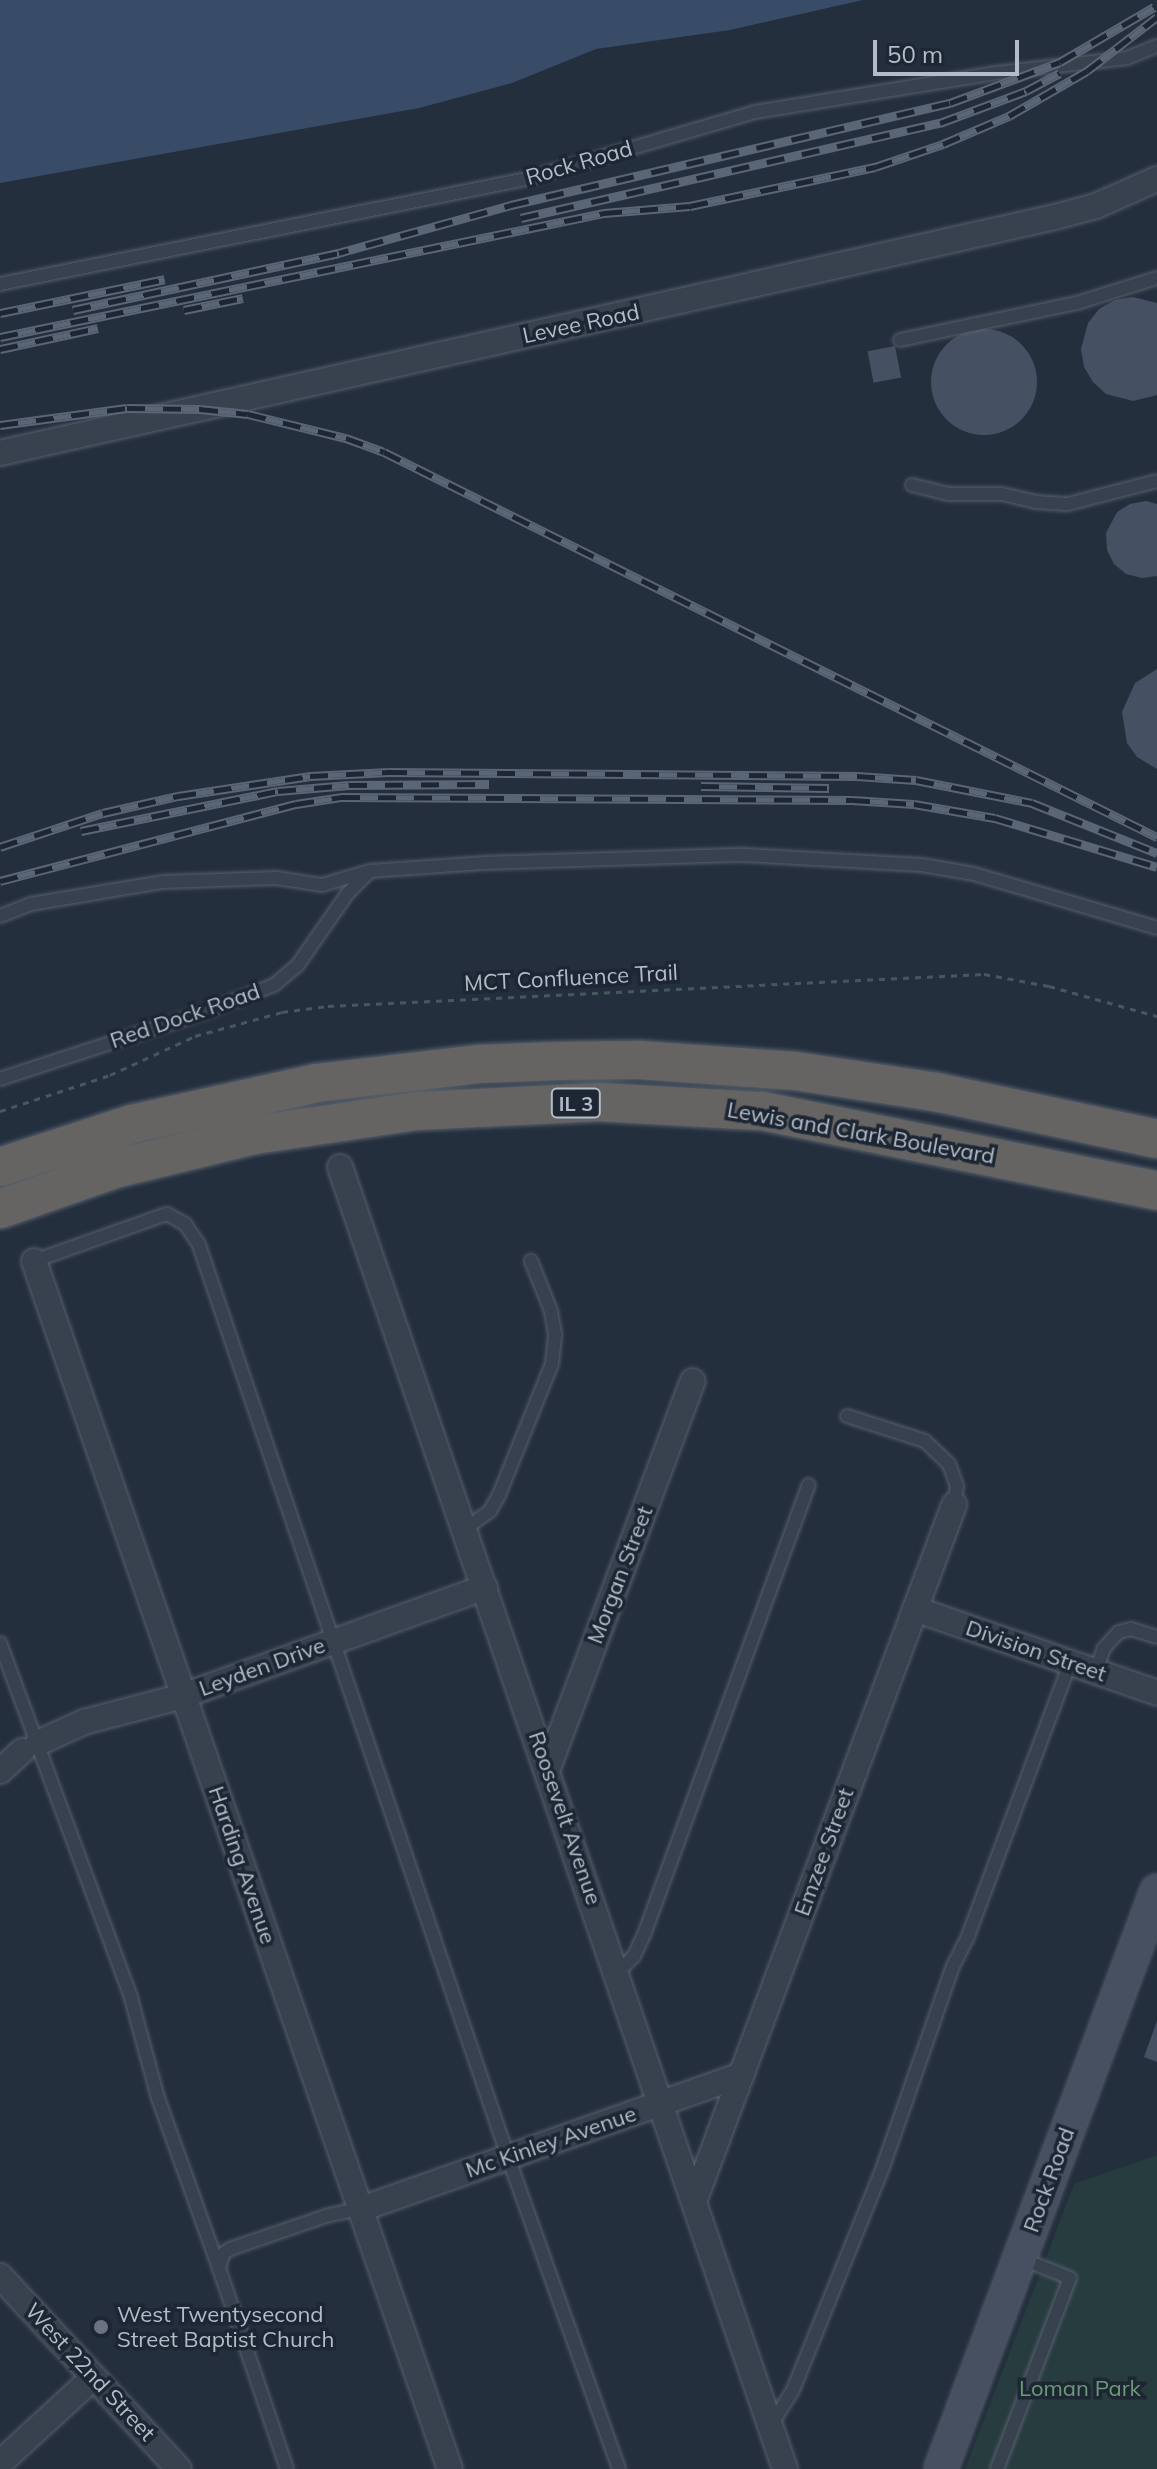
<!DOCTYPE html>
<style>
body{margin:0}
#map{position:relative;width:1157px;height:2469px;overflow:hidden;background:#242f3e;font-family:Mulish,sans-serif}
div>[style]{position:absolute}
[style*='--x']{left:calc(var(--x)*1px);top:calc(var(--y)*1px);width:calc(var(--w)*1px);rotate:calc(var(--a)*1deg)}
.green>*{inset:0;background:#263c3f}
.water>*{inset:0;background:#394c67}
.building>*{inset:0;background:#455162;transform-origin:0 0}
.round{border-radius:50%}
.path>*{height:3px;margin-top:-1.5px;transform-origin:0;background:repeating-linear-gradient(90deg,#44595c 0 6px,transparent 0 12px)}
.roads{filter:drop-shadow(0 0 2px #565f6c) drop-shadow(0 0 2px #565f6c)}
.service>*{height:12px;margin:-6px;padding:0 6px;transform-origin:6px;border-radius:6px;background:#38414e}
.minor>*{height:24px;margin:-12px;padding:0 12px;transform-origin:12px;border-radius:12px;background:#38414e}
.secondary>*{height:32px;margin:-16px;padding:0 16px;transform-origin:16px;border-radius:16px;background:#465061}
.trunk>*{height:38px;margin:-19px;padding:0 19px;transform-origin:19px;border-radius:19px;background:#656462}
.rail>*{height:9px;margin-top:-4.5px;transform-origin:0;background:repeating-linear-gradient(90deg,#1d2633 0 18px,#5a6575 0 36px);box-sizing:border-box;border-block:2px solid #5a6575}
.dots>*{width:22px;height:22px;translate:-50% -50%;box-sizing:border-box;border:4px solid #1d2633;border-radius:50%}
span{translate:-50% -50%;white-space:nowrap;text-align:center;line-height:1.15;-webkit-text-stroke:7px #1d2633;paint-order:stroke}
.shield-label span{padding:2px 6px;background:#1d2633;border:2px solid;border-radius:6px;-webkit-text-stroke-width:0}
.shield-label{font-size:20px;color:#b4bcc9;font-weight:700}
.street-label{font-size:22px;color:#b4bcc9}
.poi-label{font-size:22px;color:#b4bcc9}
.left{translate:0 -50%;text-align:left}
.park-label{font-size:22px;color:#6b9a76}
.scale{position:absolute;left:873px;top:40px;width:146px;height:36px;box-sizing:border-box;border:4px solid #b4bcc9;border-top:0;padding-left:10px;font-size:24px;line-height:28px;white-space:nowrap;color:#b4bcc9;-webkit-text-stroke:6px #1d2633;paint-order:stroke}
</style>
<div id="map">
<div class="green">
<i style="clip-path:polygon(1157px 2155px,1157px 2469px,965px 2469px,1074px 2184px)"></i>
</div>
<div class="water">
<i style="clip-path:polygon(0 0,863px 0,730px 30px,596px 49px,512px 83px,419px 108px,0 183px)"></i>
</div>
<div class="building">
<i style="clip-path:polygon(1133px 297px,1157px 303px,1157px 395px,1133px 401px,1106px 394px,1093px 382px,1084px 367px,1081px 349px,1088px 323px,1099px 309px,1115px 300px)"></i>
<i class="round" style="left:931px;top:329px;width:106px;height:106px"></i>
<i style="left:895px;top:346px;width:32px;height:28px;rotate:79deg"></i>
<i style="clip-path:polygon(1146px 501px,1157px 504px,1157px 576px,1142px 578px,1126px 574px,1114px 564px,1107px 550px,1106px 533px,1117px 512px,1130px 504px)"></i>
<i style="clip-path:polygon(1157px 669px,1157px 769px,1137px 757px,1127px 743px,1122px 712px,1135px 683px)"></i>
<i style="clip-path:polygon(1157px 2021px,1157px 2062px,1144px 2057px)"></i>
</div>
<div class="path">
<i style="--x:0;--y:1111;--w:116;--a:-18.1"></i>
<i style="--x:110;--y:1075;--w:94;--a:-24.6"></i>
<i style="--x:195;--y:1036;--w:90;--a:-15.4"></i>
<i style="--x:282;--y:1012;--w:46;--a:-7.4"></i>
<i style="--x:328;--y:1006;--w:657;--a:-2.79"></i>
<i style="--x:984;--y:974;--w:66;--a:10.5"></i>
<i style="--x:1049;--y:986;--w:112;--a:15.5"></i>
</div>
<div class="roads">
<div class="service">
<i style="--x:0;--y:284;--w:536;--a:-11.29"></i>
<i style="--x:526;--y:179;--w:239;--a:-16.3"></i>
<i style="--x:755;--y:112;--w:244;--a:-9.2"></i>
<i style="--x:996;--y:73;--w:132;--a:-6.5"></i>
<i style="--x:1127;--y:58;--w:32;--a:-22"></i>
<i style="--x:900;--y:340;--w:181;--a:-11.8"></i>
<i style="--x:1077;--y:303;--w:84;--a:-17.4"></i>
<i style="--x:912;--y:485;--w:38;--a:14"></i>
<i style="--x:949;--y:494;--w:53;--a:0"></i>
<i style="--x:1002;--y:494;--w:35;--a:13"></i>
<i style="--x:1036;--y:502;--w:32;--a:4"></i>
<i style="--x:1068;--y:504;--w:92;--a:-14.5"></i>
<i style="--x:0;--y:916;--w:33;--a:-21"></i>
<i style="--x:31;--y:904;--w:134;--a:-9.5"></i>
<i style="--x:163;--y:882;--w:113;--a:-2"></i>
<i style="--x:276;--y:878;--w:47;--a:8.7"></i>
<i style="--x:322;--y:885;--w:50;--a:-16.3"></i>
<i style="--x:370;--y:871;--w:113;--a:-4"></i>
<i style="--x:483;--y:863;--w:261;--a:-1.8"></i>
<i style="--x:744;--y:855;--w:178;--a:3.2"></i>
<i style="--x:922;--y:865;--w:53;--a:9.8"></i>
<i style="--x:974;--y:874;--w:191;--a:16.4"></i>
<i style="--x:0;--y:1079;--w:216;--a:-18.1"></i>
<i style="--x:205;--y:1012;--w:74;--a:-21.4"></i>
<i style="--x:274;--y:985;--w:30;--a:-40"></i>
<i style="--x:297;--y:966;--w:89;--a:-55.1"></i>
<i style="--x:348;--y:893;--w:28;--a:-45"></i>
<i style="--x:34;--y:1261;--w:141;--a:-19.5"></i>
<i style="--x:167;--y:1214;--w:21;--a:29"></i>
<i style="--x:185;--y:1224;--w:25;--a:56"></i>
<i style="--x:199;--y:1245;--w:963;--a:71.28"></i>
<i style="--x:508;--y:2157;--w:331;--a:70.4"></i>
<i style="--x:847;--y:1416;--w:82;--a:17.8"></i>
<i style="--x:925;--y:1441;--w:33;--a:44"></i>
<i style="--x:949;--y:1464;--w:23;--a:70"></i>
<i style="--x:957;--y:1486;--w:19;--a:99"></i>
<i style="--x:465;--y:1529;--w:31;--a:-36"></i>
<i style="--x:490;--y:1511;--w:18;--a:-61"></i>
<i style="--x:499;--y:1495;--w:141;--a:-68"></i>
<i style="--x:552;--y:1364;--w:30;--a:-84"></i>
<i style="--x:555;--y:1334;--w:23;--a:-100"></i>
<i style="--x:551;--y:1311;--w:54;--a:-111.8"></i>
<i style="--x:0;--y:1643;--w:378;--a:69.7"></i>
<i style="--x:131;--y:1998;--w:104;--a:74.9"></i>
<i style="--x:158;--y:2098;--w:181;--a:70.3"></i>
<i style="--x:1096;--y:1672;--w:25;--a:-72"></i>
<i style="--x:1104;--y:1648;--w:22;--a:-47"></i>
<i style="--x:1119;--y:1632;--w:12;--a:-14"></i>
<i style="--x:1131;--y:1629;--w:27;--a:17"></i>
<i style="--x:618;--y:1972;--w:23;--a:-45"></i>
<i style="--x:634;--y:1956;--w:26;--a:-65"></i>
<i style="--x:645;--y:1932;--w:476;--a:-69.9"></i>
<i style="--x:771;--y:2425;--w:41;--a:-57.8"></i>
<i style="--x:793;--y:2390;--w:240;--a:-68"></i>
<i style="--x:883;--y:2167;--w:213;--a:-70.8"></i>
<i style="--x:953;--y:1966;--w:34;--a:-63"></i>
<i style="--x:968;--y:1936;--w:291;--a:-69.5"></i>
<i style="--x:287;--y:2469;--w:212;--a:-108.7"></i>
<i style="--x:219;--y:2268;--w:15;--a:-74"></i>
<i style="--x:223;--y:2254;--w:9;--a:-36"></i>
<i style="--x:230;--y:2249;--w:105;--a:-19"></i>
<i style="--x:329;--y:2215;--w:33;--a:-11"></i>
<i style="--x:997;--y:2469;--w:204;--a:-69.1"></i>
<i style="--x:1070;--y:2278;--w:54;--a:-158.2"></i>
</div>
<div class="minor">
<i style="--x:0;--y:453;--w:1081;--a:-12.61"></i>
<i style="--x:1055;--y:217;--w:42;--a:-15"></i>
<i style="--x:1096;--y:206;--w:67;--a:-23.9"></i>
<i style="--x:340;--y:1167;--w:1376;--a:71.13"></i>
<i style="--x:34;--y:1261;--w:1278;--a:71"></i>
<i style="--x:915;--y:1609;--w:256;--a:19.1"></i>
<i style="--x:38;--y:1743;--w:51;--a:-24.5"></i>
<i style="--x:84;--y:1722;--w:102;--a:-14.7"></i>
<i style="--x:183;--y:1696;--w:321;--a:-19.8"></i>
<i style="--x:548;--y:1768;--w:413;--a:-69.5"></i>
<i style="--x:0;--y:1771;--w:30;--a:-42"></i>
<i style="--x:695;--y:2199;--w:741;--a:-69.53"></i>
<i style="--x:361;--y:2209;--w:403;--a:-19.4"></i>
<i style="--x:0;--y:2276;--w:263;--a:47.2"></i>
<i style="--x:0;--y:2463;--w:127;--a:-42.5"></i>
</div>
<div class="secondary">
<i style="--x:941;--y:2469;--w:617;--a:-69.51"></i>
</div>
<div class="trunk">
<i style="--x:0;--y:1167;--w:139;--a:-18"></i>
<i style="--x:132;--y:1124;--w:189;--a:-12.5"></i>
<i style="--x:317;--y:1083;--w:162;--a:-6.7"></i>
<i style="--x:478;--y:1064;--w:80;--a:-2.1"></i>
<i style="--x:558;--y:1061;--w:80;--a:-0.7"></i>
<i style="--x:638;--y:1060;--w:157;--a:4"></i>
<i style="--x:795;--y:1071;--w:143;--a:8.5"></i>
<i style="--x:936;--y:1092;--w:226;--a:12"></i>
<i style="--x:0;--y:1209;--w:125;--a:-19.2"></i>
<i style="--x:118;--y:1168;--w:140;--a:-13.6"></i>
<i style="--x:254;--y:1135;--w:164;--a:-8.4"></i>
<i style="--x:416;--y:1111;--w:183;--a:-2.8"></i>
<i style="--x:599;--y:1102;--w:163;--a:3.2"></i>
<i style="--x:762;--y:1111;--w:403;--a:11.4"></i>
</div>
</div>
<div class="rail">
<i style="--x:521;--y:218;--w:430;--a:-12.8"></i>
<i style="--x:940;--y:123;--w:92;--a:-20.4"></i>
<i style="--x:1026;--y:91;--w:38;--a:-28"></i>
<i style="--x:331;--y:255;--w:187;--a:-15.5"></i>
<i style="--x:511;--y:205;--w:451;--a:-13.1"></i>
<i style="--x:950;--y:103;--w:117;--a:-20.4"></i>
<i style="--x:1060;--y:62;--w:109;--a:-30.3"></i>
<i style="--x:73;--y:310;--w:272;--a:-12.1"></i>
<i style="--x:184;--y:310;--w:60;--a:-11.5"></i>
<i style="--x:0;--y:313;--w:168;--a:-11.6"></i>
<i style="--x:0;--y:337;--w:617;--a:-11.6"></i>
<i style="--x:604;--y:213;--w:86;--a:-4.7"></i>
<i style="--x:690;--y:206;--w:189;--a:-11.9"></i>
<i style="--x:875;--y:167;--w:72;--a:-18.7"></i>
<i style="--x:943;--y:144;--w:72;--a:-23"></i>
<i style="--x:1009;--y:116;--w:90;--a:-30"></i>
<i style="--x:1087;--y:71;--w:88;--a:-37.6"></i>
<i style="--x:0;--y:349;--w:100;--a:-12.1"></i>
<i style="--x:0;--y:425;--w:128;--a:-7.6"></i>
<i style="--x:127;--y:408;--w:73;--a:0.8"></i>
<i style="--x:200;--y:409;--w:48;--a:5.9"></i>
<i style="--x:248;--y:414;--w:101;--a:13.8"></i>
<i style="--x:346;--y:438;--w:40;--a:20.2"></i>
<i style="--x:384;--y:452;--w:864;--a:26.48"></i>
<i style="--x:701;--y:786;--w:128;--a:0.9"></i>
<i style="--x:81;--y:831;--w:201;--a:-11.5"></i>
<i style="--x:278;--y:791;--w:71;--a:-4.8"></i>
<i style="--x:349;--y:785;--w:140;--a:-0.4"></i>
<i style="--x:0;--y:847;--w:108;--a:-18.3"></i>
<i style="--x:103;--y:813;--w:77;--a:-12.8"></i>
<i style="--x:178;--y:796;--w:134;--a:-8.6"></i>
<i style="--x:310;--y:776;--w:79;--a:-2.9"></i>
<i style="--x:389;--y:772;--w:468;--a:0.5"></i>
<i style="--x:857;--y:776;--w:59;--a:3.9"></i>
<i style="--x:916;--y:780;--w:118;--a:11.2"></i>
<i style="--x:1032;--y:803;--w:135;--a:21.8"></i>
<i style="--x:0;--y:881;--w:306;--a:-14.6"></i>
<i style="--x:296;--y:804;--w:47;--a:-8.7"></i>
<i style="--x:342;--y:797;--w:510;--a:0.34"></i>
<i style="--x:852;--y:800;--w:62;--a:3.7"></i>
<i style="--x:914;--y:804;--w:82;--a:9.8"></i>
<i style="--x:995;--y:818;--w:169;--a:16.8"></i>
</div>
<div class="dots">
<i style="left:101px;top:2327px;background:#6b7280"></i>
</div>
<div class="shield-label">
<span style="left:576px;top:1103px">IL 3</span>
</div>
<div class="street-label">
<span style="left:579px;top:163px;rotate:-16deg">Rock Road</span>
<span style="left:581px;top:324px;rotate:-12deg">Levee Road</span>
<span style="left:571px;top:978px;rotate:-3deg">MCT Confluence Trail</span>
<span style="left:185px;top:1016px;rotate:-19deg">Red Dock Road</span>
<span style="left:861px;top:1133px;rotate:10deg">Lewis and Clark Boulevard</span>
<span style="left:620px;top:1575px;rotate:-69deg">Morgan Street</span>
<span style="left:1036px;top:1651px;rotate:19deg">Division Street</span>
<span style="left:262px;top:1667px;rotate:-20deg">Leyden Drive</span>
<span style="left:565px;top:1818px;rotate:71deg">Roosevelt Avenue</span>
<span style="left:824px;top:1852px;rotate:-70deg">Emzee Street</span>
<span style="left:242px;top:1865px;rotate:71deg">Harding Avenue</span>
<span style="left:551px;top:2142px;rotate:-19deg">Mc Kinley Avenue</span>
<span style="left:1049px;top:2180px;rotate:-70deg">Rock Road</span>
<span style="left:90px;top:2372px;rotate:47deg">West 22nd Street</span>
</div>
<div class="poi-label">
<span class="left" style="left:117px;top:2327px">West Twentysecond<br>Street Baptist Church</span>
</div>
<div class="park-label">
<span style="left:1080px;top:2389px">Loman Park</span>
</div>
<div class="scale">50 m</div>
</div>
